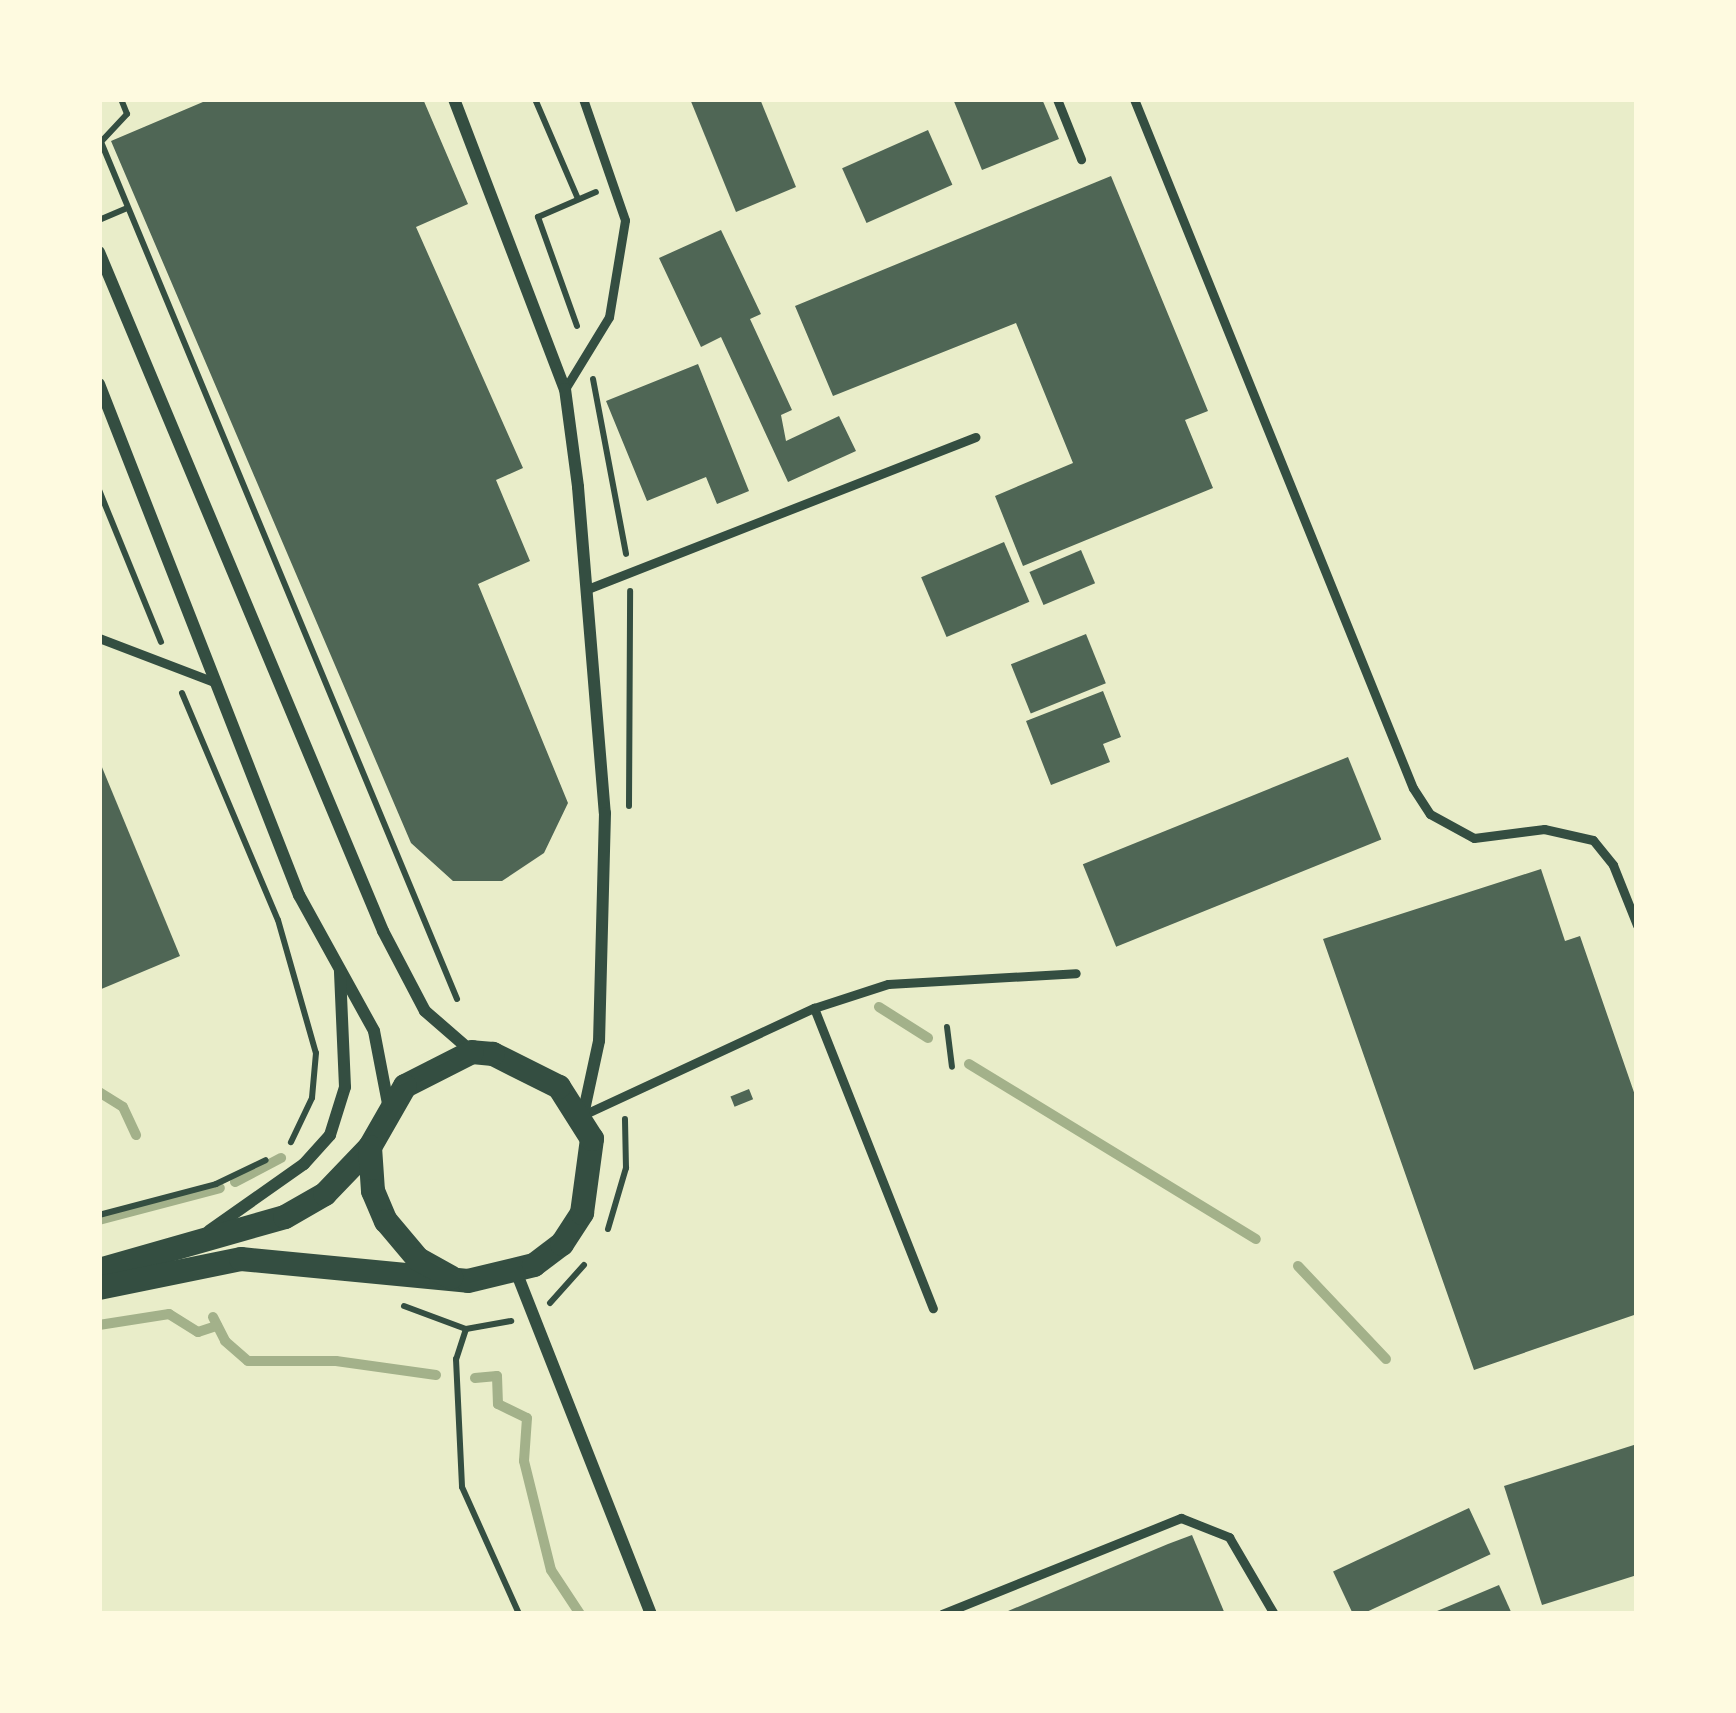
<!DOCTYPE html>
<style>
body{margin:0}
#map{position:relative;width:1736px;height:1713px;overflow:hidden;background:#e9edc9;font-family:Signika,sans-serif}
div>[style]{position:absolute}
[style*='--x']{left:calc(var(--x)*1px);top:calc(var(--y)*1px);width:calc(var(--w)*1px);rotate:calc(var(--a)*1deg)}
.stream>*{height:10px;margin:-5px;padding:0 5px;transform-origin:5px;border-radius:5px;background:#a3b18a}
.building>*{inset:0;background:#4f6655;transform-origin:0 0}
.path>*{height:6px;margin:-3px;padding:0 3px;transform-origin:3px;border-radius:3px;background:#344e41}
.service>*{height:9px;margin:-4.5px;padding:0 4.5px;transform-origin:4.5px;border-radius:4.5px;background:#344e41}
.minor>*{height:12px;margin:-6px;padding:0 6px;transform-origin:6px;border-radius:6px;background:#344e41}
.secondary>*{height:24px;margin:-12px;padding:0 12px;transform-origin:12px;border-radius:12px;background:#344e41}
span{translate:-50% -50%;white-space:nowrap;text-align:center;line-height:1.15;-webkit-text-stroke:12px #fefae0;paint-order:stroke}
.frame{position:absolute;inset:0;border:102px solid #fefae0;pointer-events:none}
</style>
<div id="map">
<div class="stream">
<i style="--x:879;--y:1007;--w:58;--a:32.3"></i>
<i style="--x:969;--y:1064;--w:336;--a:31.4"></i>
<i style="--x:99;--y:1092;--w:28;--a:32"></i>
<i style="--x:123;--y:1107;--w:31;--a:65"></i>
<i style="--x:235;--y:1182;--w:52;--a:-27.6"></i>
<i style="--x:99;--y:1220;--w:125;--a:-14.8"></i>
<i style="--x:1298;--y:1266;--w:128;--a:46.6"></i>
<i style="--x:213;--y:1317;--w:27;--a:63"></i>
<i style="--x:225;--y:1341;--w:30;--a:41"></i>
<i style="--x:248;--y:1361;--w:88;--a:0"></i>
<i style="--x:336;--y:1361;--w:101;--a:8"></i>
<i style="--x:99;--y:1325;--w:71;--a:-8.9"></i>
<i style="--x:169;--y:1314;--w:34;--a:32"></i>
<i style="--x:198;--y:1332;--w:20;--a:-18"></i>
<i style="--x:475;--y:1378;--w:22;--a:-5"></i>
<i style="--x:497;--y:1376;--w:28;--a:88"></i>
<i style="--x:498;--y:1404;--w:32;--a:26"></i>
<i style="--x:527;--y:1418;--w:43;--a:94"></i>
<i style="--x:524;--y:1461;--w:112;--a:76.1"></i>
<i style="--x:551;--y:1570;--w:53;--a:56.6"></i>
</div>
<div class="building">
<i style="clip-path:polygon(210px 99px,423px 99px,468px 204px,416px 227px,523px 468px,496px 480px,530px 561px,478px 584px,568px 803px,544px 853px,502px 881px,453px 881px,411px 843px,111px 141px)"></i>
<i style="clip-path:polygon(690px 99px,760px 99px,796px 187px,736px 212px)"></i>
<i style="clip-path:polygon(953px 99px,1042px 99px,1059px 139px,982px 170px)"></i>
<i style="left:928px;top:130px;width:60px;height:94px;rotate:66deg"></i>
<i style="clip-path:polygon(1111px 176px,1208px 411px,1185px 420px,1213px 488px,1023px 566px,995px 496px,1073px 463px,1016px 323px,833px 396px,795px 306px)"></i>
<i style="clip-path:polygon(721px 230px,761px 314px,750px 319px,792px 410px,781px 415px,786px 441px,839px 416px,856px 451px,788px 482px,721px 337px,701px 347px,659px 258px)"></i>
<i style="clip-path:polygon(698px 364px,749px 491px,717px 504px,706px 477px,647px 501px,606px 401px)"></i>
<i style="left:1004px;top:542px;width:65px;height:90px;rotate:67deg"></i>
<i style="left:1081px;top:550px;width:36px;height:56px;rotate:67deg"></i>
<i style="left:1086px;top:634px;width:53px;height:81px;rotate:68deg"></i>
<i style="clip-path:polygon(1103px 691px,1121px 737px,1103px 744px,1110px 762px,1051px 785px,1026px 721px)"></i>
<i style="left:1348px;top:757px;width:89px;height:286px;rotate:68deg"></i>
<i style="clip-path:polygon(99px 760px,180px 956px,99px 990px)"></i>
<i style="clip-path:polygon(1541px 869px,1565px 941px,1580px 936px,1637px 1101px,1637px 1314px,1474px 1370px,1323px 939px)"></i>
<i style="left:749px;top:1089px;width:11px;height:20px;rotate:68deg"></i>
<i style="clip-path:polygon(1637px 1444px,1637px 1575px,1542px 1605px,1504px 1486px)"></i>
<i style="left:1469px;top:1508px;width:51px;height:150px;rotate:65deg"></i>
<i style="clip-path:polygon(1192px 1535px,1225px 1614px,1001px 1614px,1168px 1544px)"></i>
<i style="clip-path:polygon(1499px 1585px,1512px 1614px,1430px 1614px)"></i>
</div>
<div class="path">
<i style="--x:121;--y:99;--w:16;--a:68"></i>
<i style="--x:127;--y:114;--w:38;--a:133"></i>
<i style="--x:101;--y:142;--w:928;--a:67.44"></i>
<i style="--x:535;--y:99;--w:109;--a:66.7"></i>
<i style="--x:99;--y:220;--w:30;--a:-23"></i>
<i style="--x:577;--y:326;--w:116;--a:-109.7"></i>
<i style="--x:538;--y:217;--w:63;--a:-23.3"></i>
<i style="--x:593;--y:379;--w:178;--a:79.3"></i>
<i style="--x:99;--y:490;--w:164;--a:67.8"></i>
<i style="--x:182;--y:693;--w:246;--a:67.1"></i>
<i style="--x:278;--y:920;--w:138;--a:74.1"></i>
<i style="--x:316;--y:1053;--w:45;--a:95.1"></i>
<i style="--x:312;--y:1098;--w:49;--a:115.5"></i>
<i style="--x:629;--y:806;--w:215;--a:-89.7"></i>
<i style="--x:947;--y:1027;--w:40;--a:82.9"></i>
<i style="--x:99;--y:1215;--w:121;--a:-14.8"></i>
<i style="--x:216;--y:1184;--w:55;--a:-25.6"></i>
<i style="--x:608;--y:1229;--w:64;--a:-73.6"></i>
<i style="--x:626;--y:1168;--w:49;--a:-91.2"></i>
<i style="--x:550;--y:1303;--w:51;--a:-48.2"></i>
<i style="--x:404;--y:1306;--w:66;--a:20.4"></i>
<i style="--x:466;--y:1329;--w:46;--a:-10.1"></i>
<i style="--x:466;--y:1329;--w:32;--a:108"></i>
<i style="--x:456;--y:1359;--w:128;--a:87.3"></i>
<i style="--x:462;--y:1487;--w:139;--a:65.8"></i>
</div>
<div class="service">
<i style="--x:1057;--y:99;--w:65;--a:68.2"></i>
<i style="--x:1134;--y:99;--w:743;--a:67.96"></i>
<i style="--x:1413;--y:788;--w:31;--a:57"></i>
<i style="--x:1430;--y:814;--w:50;--a:28.6"></i>
<i style="--x:1474;--y:838;--w:71;--a:-7.3"></i>
<i style="--x:1544;--y:829;--w:50;--a:12.7"></i>
<i style="--x:1593;--y:840;--w:32;--a:51"></i>
<i style="--x:1613;--y:865;--w:65;--a:68.2"></i>
<i style="--x:565;--y:389;--w:84;--a:-58.6"></i>
<i style="--x:609;--y:317;--w:98;--a:-80.6"></i>
<i style="--x:625;--y:220;--w:128;--a:-109.1"></i>
<i style="--x:590;--y:588;--w:414;--a:-21.4"></i>
<i style="--x:99;--y:638;--w:126;--a:20.9"></i>
<i style="--x:814;--y:1008;--w:323;--a:68.4"></i>
<i style="--x:583;--y:1115;--w:255;--a:-24.9"></i>
<i style="--x:814;--y:1008;--w:78;--a:-18"></i>
<i style="--x:888;--y:984;--w:188;--a:-3.3"></i>
<i style="--x:942;--y:1614;--w:258;--a:-21.9"></i>
<i style="--x:1181;--y:1518;--w:52;--a:21.6"></i>
<i style="--x:1229;--y:1537;--w:89;--a:59.7"></i>
</div>
<div class="minor">
<i style="--x:454;--y:99;--w:311;--a:69.1"></i>
<i style="--x:565;--y:389;--w:99;--a:82.4"></i>
<i style="--x:578;--y:487;--w:327;--a:85.3"></i>
<i style="--x:605;--y:813;--w:228;--a:91.5"></i>
<i style="--x:599;--y:1041;--w:76;--a:102.2"></i>
<i style="--x:99;--y:252;--w:736;--a:67.3"></i>
<i style="--x:383;--y:931;--w:90;--a:62.3"></i>
<i style="--x:425;--y:1011;--w:61;--a:41"></i>
<i style="--x:99;--y:384;--w:549;--a:68.63"></i>
<i style="--x:299;--y:895;--w:155;--a:61.1"></i>
<i style="--x:374;--y:1031;--w:74;--a:79.1"></i>
<i style="--x:209;--y:1231;--w:116;--a:-35.2"></i>
<i style="--x:304;--y:1164;--w:39;--a:-48"></i>
<i style="--x:330;--y:1135;--w:50;--a:-72.6"></i>
<i style="--x:345;--y:1087;--w:116;--a:-92.5"></i>
<i style="--x:517;--y:1274;--w:365;--a:68.5"></i>
</div>
<div class="secondary">
<i style="--x:99;--y:1270;--w:193;--a:-15.9"></i>
<i style="--x:285;--y:1217;--w:46;--a:-29.9"></i>
<i style="--x:325;--y:1194;--w:65;--a:-46.2"></i>
<i style="--x:99;--y:1288;--w:145;--a:-11.5"></i>
<i style="--x:241;--y:1259;--w:228;--a:5.5"></i>
<i style="--x:468;--y:1281;--w:68;--a:-13.6"></i>
<i style="--x:534;--y:1265;--w:35;--a:-37"></i>
<i style="--x:562;--y:1244;--w:37;--a:-57"></i>
<i style="--x:582;--y:1213;--w:75;--a:-82.3"></i>
<i style="--x:592;--y:1139;--w:62;--a:-122.4"></i>
<i style="--x:559;--y:1087;--w:74;--a:-153.4"></i>
<i style="--x:493;--y:1054;--w:21;--a:-175"></i>
<i style="--x:472;--y:1052;--w:75;--a:153.1"></i>
<i style="--x:405;--y:1086;--w:70;--a:119.8"></i>
<i style="--x:370;--y:1147;--w:44;--a:86.1"></i>
<i style="--x:373;--y:1191;--w:33;--a:67"></i>
<i style="--x:386;--y:1221;--w:50;--a:49.9"></i>
<i style="--x:418;--y:1259;--w:38;--a:29"></i>
</div>
<div class="frame"></div>
</div>
